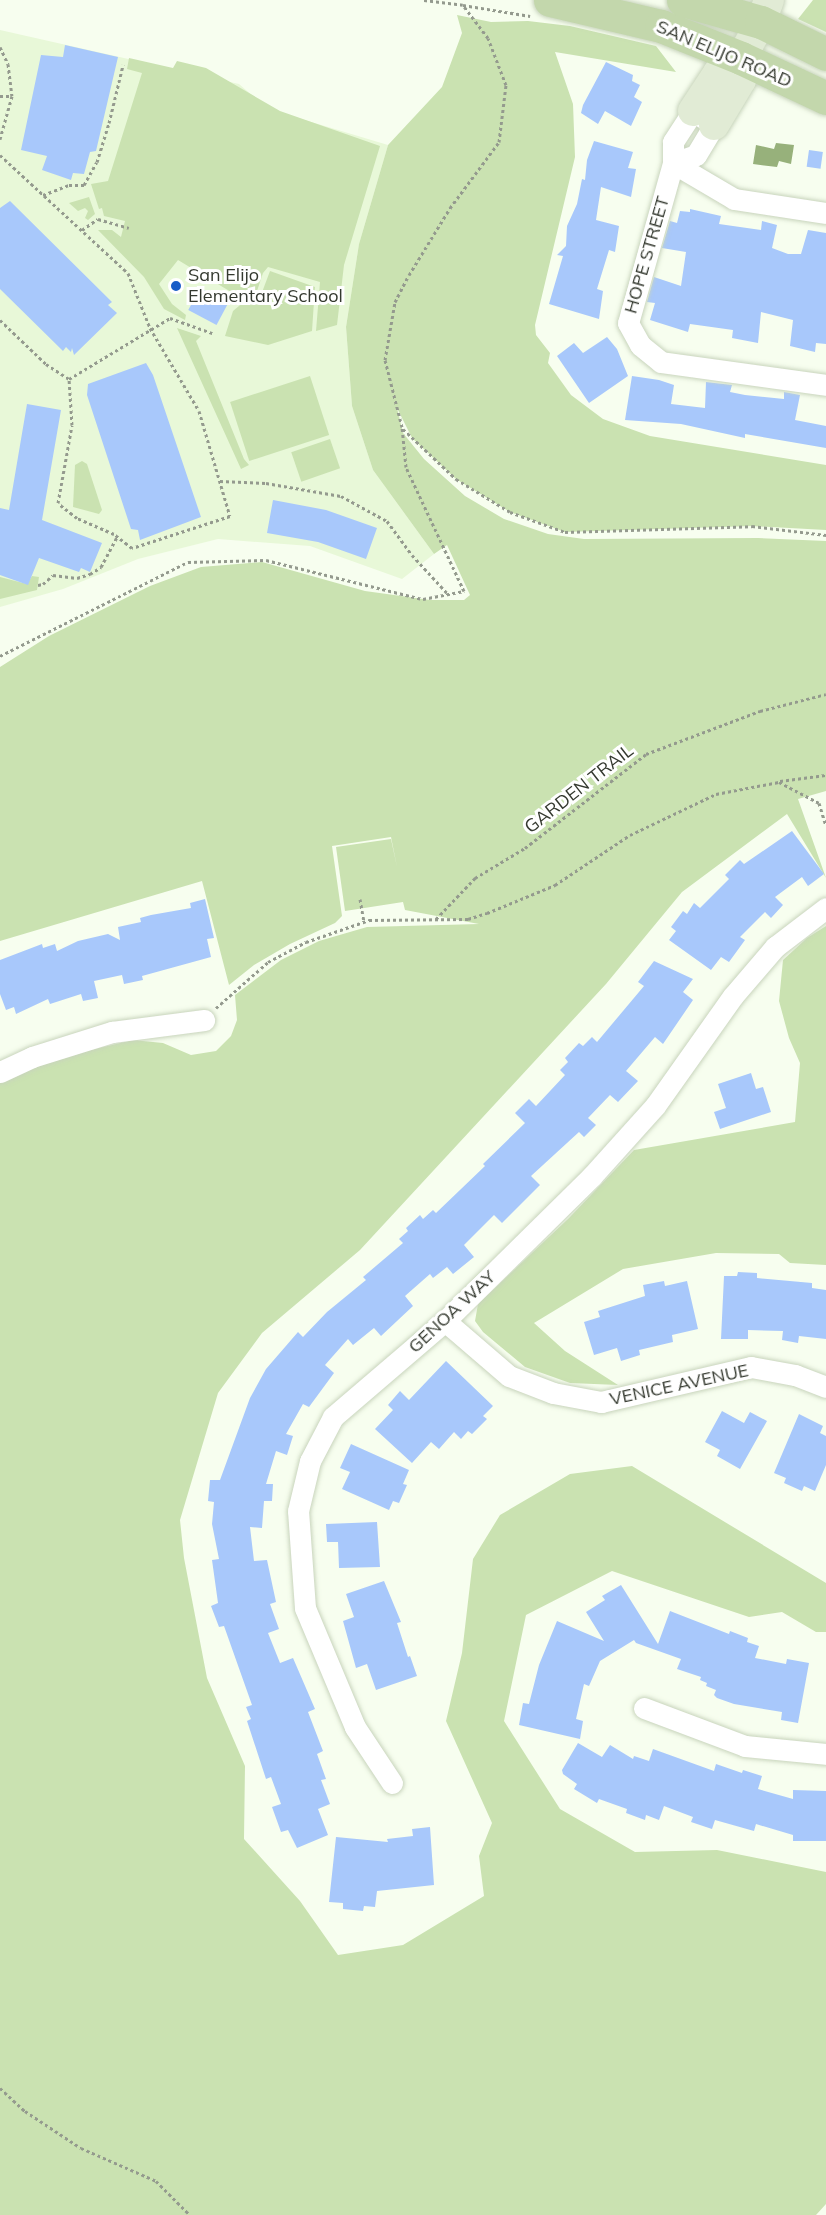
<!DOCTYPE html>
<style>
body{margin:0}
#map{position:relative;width:826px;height:2215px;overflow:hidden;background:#f7feef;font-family:Mulish,sans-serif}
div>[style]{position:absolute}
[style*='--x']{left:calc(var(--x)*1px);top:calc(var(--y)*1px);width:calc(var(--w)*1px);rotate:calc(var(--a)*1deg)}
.built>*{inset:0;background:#e8f8d8}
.green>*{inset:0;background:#cae2b1;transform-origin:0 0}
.water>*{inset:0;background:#97b17b}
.building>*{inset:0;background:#a8c8fb;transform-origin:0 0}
.path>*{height:3px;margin-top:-1.5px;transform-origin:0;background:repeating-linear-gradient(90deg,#949a8e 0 3px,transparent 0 6px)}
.roads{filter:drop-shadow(0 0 2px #c8d4bc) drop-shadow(0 0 2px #c8d4bc)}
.street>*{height:21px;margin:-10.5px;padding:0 10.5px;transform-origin:10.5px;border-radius:10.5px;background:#fff}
.secondary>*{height:30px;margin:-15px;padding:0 15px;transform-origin:15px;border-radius:15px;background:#e1ebd5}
.primary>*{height:33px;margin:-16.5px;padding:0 16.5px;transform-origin:16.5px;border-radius:16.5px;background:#c3d7ac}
.dots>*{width:16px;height:16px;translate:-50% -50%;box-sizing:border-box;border:3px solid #fff;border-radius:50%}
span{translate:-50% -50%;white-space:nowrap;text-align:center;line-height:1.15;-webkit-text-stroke:6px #fff;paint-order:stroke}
.street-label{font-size:18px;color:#34392f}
.poi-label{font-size:18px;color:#34392f}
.left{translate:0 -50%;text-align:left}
</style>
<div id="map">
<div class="built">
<i style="clip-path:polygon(0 30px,239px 84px,268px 109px,388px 145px,359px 244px,346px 327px,352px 406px,373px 470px,434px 554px,402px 579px,310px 546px,218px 539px,138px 559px,63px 589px,0 607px)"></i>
</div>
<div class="green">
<i style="clip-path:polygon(813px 0,826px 0,826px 32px,798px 19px)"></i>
<i style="clip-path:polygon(457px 15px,491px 22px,528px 21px,570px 26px,656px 46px,676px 72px,555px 52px,573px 104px,575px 157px,535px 325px,536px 335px,550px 353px,548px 363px,571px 395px,603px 419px,650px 436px,826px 465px,826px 530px,752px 526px,565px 532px,510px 512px,456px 479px,412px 438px,397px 408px,403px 433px,424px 459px,465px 496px,504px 519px,548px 534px,584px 539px,758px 538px,826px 541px,826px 791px,798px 799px,826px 878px,787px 814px,682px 892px,606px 984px,360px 1250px,262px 1333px,218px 1393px,180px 1520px,184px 1558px,207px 1678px,245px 1766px,244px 1839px,300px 1901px,338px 1955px,403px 1945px,484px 1896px,479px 1856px,492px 1823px,446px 1721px,462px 1653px,473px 1559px,500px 1515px,570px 1474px,632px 1466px,826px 1583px,826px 1632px,816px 1632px,782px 1612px,749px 1617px,612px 1571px,526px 1615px,504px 1721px,560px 1809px,635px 1852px,717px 1850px,826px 1872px,826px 2204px,816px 2215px,0 2215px,0 1082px,61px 1057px,133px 1040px,163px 1043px,191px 1055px,216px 1051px,231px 1036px,237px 1020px,235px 995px,281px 960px,319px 941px,367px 927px,479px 924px,405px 910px,403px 902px,345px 911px,336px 847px,391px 839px,397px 867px,391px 837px,332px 846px,342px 916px,335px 923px,290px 944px,254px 965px,229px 985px,202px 881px,0 941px,0 667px,49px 636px,150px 586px,201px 567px,262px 562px,365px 591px,430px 600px,464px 600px,470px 595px,447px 545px,434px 554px,373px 470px,352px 406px,346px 327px,359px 244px,388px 145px,442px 87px,462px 33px)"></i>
<i style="clip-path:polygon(129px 58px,173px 68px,177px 61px,206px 68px,280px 111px,380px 146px,344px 265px,337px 325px,316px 331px,320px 282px,268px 267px,263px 273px,257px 291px,241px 298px,178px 260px,159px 284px,172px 304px,186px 315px,185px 320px,164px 309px,144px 277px,98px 230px,112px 230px,121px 237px,125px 221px,104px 216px,102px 208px,99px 209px,91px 184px,108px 181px,142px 73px,127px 69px)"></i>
<i style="clip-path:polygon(89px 197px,95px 214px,88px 220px,85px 218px,88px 211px,85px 208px,78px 211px,69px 203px)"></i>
<i style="clip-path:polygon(270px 271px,315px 287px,312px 331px,268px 345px,225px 336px,233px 311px,246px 300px,261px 295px)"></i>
<i style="clip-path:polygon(177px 328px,201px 336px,196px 341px,244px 459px,249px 465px,241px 469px)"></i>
<i style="left:310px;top:376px;width:62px;height:84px;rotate:72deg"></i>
<i style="left:330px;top:439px;width:31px;height:41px;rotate:71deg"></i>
<i style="clip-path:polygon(82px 461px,87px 464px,102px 510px,99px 514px,73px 507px,75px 465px)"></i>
<i style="clip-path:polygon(32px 576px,39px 577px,37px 590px,0 599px,0 577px,27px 584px)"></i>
<i style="clip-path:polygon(826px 926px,826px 1265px,790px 1263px,779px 1254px,716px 1253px,623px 1269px,534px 1323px,565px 1351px,618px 1385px,570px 1383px,525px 1367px,483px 1332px,475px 1321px,478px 1304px,569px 1218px,634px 1150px,795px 1122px,800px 1063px,789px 1038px,779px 1001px,783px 960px,807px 938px)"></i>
</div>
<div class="water">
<i style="clip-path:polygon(776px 143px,794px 145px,791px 164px,779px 161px,777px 167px,753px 164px,756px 145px,774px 149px)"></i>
</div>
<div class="building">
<i style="clip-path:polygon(65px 45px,118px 57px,96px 151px,90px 152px,84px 174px,73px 173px,71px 180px,42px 170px,47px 156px,21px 150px,41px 55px,63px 57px)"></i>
<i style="clip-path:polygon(606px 62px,633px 75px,632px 81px,640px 85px,634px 97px,642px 102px,631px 126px,605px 111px,598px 124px,581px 113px,583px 105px)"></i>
<i style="clip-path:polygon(594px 141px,633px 152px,628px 168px,636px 169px,631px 197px,601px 187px,596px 220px,619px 226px,615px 252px,609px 250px,597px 289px,603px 291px,599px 319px,549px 304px,563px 256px,557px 255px,566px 246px,567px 226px,577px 204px,582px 179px,585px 180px,587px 160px)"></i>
<i style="left:809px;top:150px;width:14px;height:17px;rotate:8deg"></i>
<i style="clip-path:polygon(10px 201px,112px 302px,108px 305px,117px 313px,74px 355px,72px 348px,71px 352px,66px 347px,63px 351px,0 289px,0 208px)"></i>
<i style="clip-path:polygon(690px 209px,721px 216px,719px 224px,761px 230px,762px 221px,777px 225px,772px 248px,788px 254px,801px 254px,808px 230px,826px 233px,826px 344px,816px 343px,815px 352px,790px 346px,793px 320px,761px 312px,758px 343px,732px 338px,733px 330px,690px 324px,688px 332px,650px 320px,655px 303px,647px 302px,654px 277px,681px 286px,686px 252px,662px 248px,670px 221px,677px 223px,680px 211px,690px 212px)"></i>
<i style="left:200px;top:288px;width:32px;height:25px;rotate:28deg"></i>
<i style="clip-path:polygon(607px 337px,617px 349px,628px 376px,589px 403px,557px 356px,574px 343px,583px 353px)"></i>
<i style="clip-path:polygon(146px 363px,153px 375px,201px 517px,140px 540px,138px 530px,131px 529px,87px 395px,88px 384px)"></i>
<i style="clip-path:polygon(632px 376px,659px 380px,674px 385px,671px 404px,705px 408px,706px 382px,732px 385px,730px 392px,745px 395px,784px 399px,784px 392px,800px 395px,795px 420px,826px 426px,826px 448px,745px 434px,745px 438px,681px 424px,625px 420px)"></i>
<i style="clip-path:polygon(27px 404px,61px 410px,42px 520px,102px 543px,90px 572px,81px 568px,79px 572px,39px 558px,28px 585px,0 575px,0 508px,9px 510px)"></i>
<i style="clip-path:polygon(273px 500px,326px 510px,377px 528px,366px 559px,318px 542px,267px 533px)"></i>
<i style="clip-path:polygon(792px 831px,824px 874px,808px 886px,802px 877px,775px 897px,783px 905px,771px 918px,765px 912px,740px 937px,745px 940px,729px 962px,721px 957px,711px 970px,669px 940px,676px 931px,671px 927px,683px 911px,687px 914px,694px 903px,700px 908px,729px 879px,725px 875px,740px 860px,744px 864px)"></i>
<i style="clip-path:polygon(205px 899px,214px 938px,207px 939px,211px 957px,142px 976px,143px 980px,124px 984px,122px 975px,94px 981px,98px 998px,83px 1001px,81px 994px,50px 1004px,48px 999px,16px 1014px,14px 1007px,6px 1010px,0 994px,0 960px,42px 944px,43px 948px,55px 944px,57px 951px,78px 941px,108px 934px,120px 940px,118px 927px,141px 922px,140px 918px,151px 915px,191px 908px,190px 903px)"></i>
<i style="clip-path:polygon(654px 961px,693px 979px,683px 992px,693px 1000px,663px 1044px,655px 1037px,626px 1071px,638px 1081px,618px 1102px,610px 1095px,588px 1118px,596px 1125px,584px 1137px,579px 1132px,531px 1176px,540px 1185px,502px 1223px,494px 1215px,464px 1245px,474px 1257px,453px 1274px,447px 1267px,433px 1278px,430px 1274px,405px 1296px,413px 1306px,381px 1336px,374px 1328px,353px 1345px,348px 1339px,325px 1365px,334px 1373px,309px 1407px,303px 1404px,286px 1434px,293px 1436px,287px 1455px,276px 1451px,266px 1484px,273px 1484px,272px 1501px,264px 1501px,262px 1528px,250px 1527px,254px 1561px,267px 1560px,276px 1602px,270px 1604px,279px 1629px,268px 1633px,280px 1663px,293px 1658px,315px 1709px,308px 1712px,323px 1751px,317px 1754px,326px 1779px,321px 1780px,330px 1804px,318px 1809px,328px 1835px,297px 1848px,288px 1830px,281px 1832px,272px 1807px,281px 1804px,271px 1777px,266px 1779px,247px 1721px,251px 1719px,246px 1707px,252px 1705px,224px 1626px,219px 1627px,211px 1606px,218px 1603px,212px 1560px,219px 1559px,212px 1524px,214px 1502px,208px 1501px,210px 1480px,220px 1480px,250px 1398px,266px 1369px,298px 1332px,303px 1337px,327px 1312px,366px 1280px,363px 1277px,403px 1243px,399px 1239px,408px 1231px,406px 1228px,420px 1215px,423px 1219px,433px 1210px,436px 1213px,485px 1166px,483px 1164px,525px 1123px,515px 1113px,529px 1099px,536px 1106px,565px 1075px,560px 1070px,568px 1062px,565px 1058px,579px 1043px,583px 1046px,592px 1037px,597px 1042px,644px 986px,638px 982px)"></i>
<i style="clip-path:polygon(751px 1073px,756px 1089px,763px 1087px,771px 1112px,720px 1129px,714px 1112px,726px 1108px,718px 1084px)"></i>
<i style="clip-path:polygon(738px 1272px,757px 1273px,757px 1278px,812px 1283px,812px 1288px,826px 1290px,826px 1339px,799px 1336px,798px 1343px,782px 1340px,783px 1331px,748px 1330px,748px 1339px,721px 1339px,724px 1276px,737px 1276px)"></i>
<i style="clip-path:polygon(664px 1281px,665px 1286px,687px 1281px,698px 1329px,672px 1335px,673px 1342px,639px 1350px,640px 1355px,621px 1361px,617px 1348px,594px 1355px,584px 1322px,600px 1317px,598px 1311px,645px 1296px,643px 1285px)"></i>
<i style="clip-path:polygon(446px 1361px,493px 1406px,483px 1416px,487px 1419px,472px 1434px,468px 1431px,461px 1439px,454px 1432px,439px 1449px,431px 1442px,412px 1463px,375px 1429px,393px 1410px,388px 1405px,400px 1391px,409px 1400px)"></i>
<i style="clip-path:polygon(722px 1411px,744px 1423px,750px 1412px,767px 1421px,740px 1469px,717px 1456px,720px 1450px,705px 1442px)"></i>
<i style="clip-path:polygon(799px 1414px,823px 1426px,820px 1433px,826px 1436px,826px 1465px,815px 1491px,804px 1486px,802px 1491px,784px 1483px,786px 1478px,774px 1473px)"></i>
<i style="clip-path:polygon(351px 1444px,409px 1470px,403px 1484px,407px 1485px,399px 1503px,393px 1501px,389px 1510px,342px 1489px,350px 1472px,340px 1468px)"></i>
<i style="clip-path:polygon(377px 1522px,380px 1567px,339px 1568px,338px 1542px,327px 1542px,326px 1524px)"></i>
<i style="clip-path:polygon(384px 1581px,401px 1622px,397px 1623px,408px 1657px,410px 1656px,417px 1676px,376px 1690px,367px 1664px,356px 1668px,343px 1621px,354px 1617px,346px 1594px)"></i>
<i style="clip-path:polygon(621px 1585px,658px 1644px,670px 1611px,729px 1634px,730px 1631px,748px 1638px,747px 1642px,759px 1646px,755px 1658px,786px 1664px,787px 1659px,809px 1663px,798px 1723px,781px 1720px,782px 1712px,734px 1704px,717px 1698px,714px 1695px,716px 1690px,706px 1686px,707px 1683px,700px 1680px,701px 1677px,677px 1669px,681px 1659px,636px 1643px,634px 1640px,600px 1661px,589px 1686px,584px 1684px,576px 1719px,583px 1721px,580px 1739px,519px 1725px,523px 1703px,529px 1704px,539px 1665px,557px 1621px,604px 1641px,586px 1612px,605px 1600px,602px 1596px)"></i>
<i style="clip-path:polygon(578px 1743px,602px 1757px,610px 1745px,633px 1759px,634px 1756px,649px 1761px,653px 1749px,714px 1771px,716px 1764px,742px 1773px,743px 1770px,762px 1776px,758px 1789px,793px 1799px,793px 1790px,826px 1791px,826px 1841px,793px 1841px,793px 1835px,756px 1824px,754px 1831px,715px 1820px,712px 1829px,691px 1822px,693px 1817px,664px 1806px,659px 1820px,646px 1815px,645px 1820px,626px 1813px,627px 1809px,599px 1799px,597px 1803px,574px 1789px,577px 1784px,563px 1774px,562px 1770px)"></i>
<i style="clip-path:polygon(430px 1827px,434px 1885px,377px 1891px,375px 1907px,364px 1906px,363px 1911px,343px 1909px,343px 1903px,329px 1902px,336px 1837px,388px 1842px,387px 1839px,413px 1836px,412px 1829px)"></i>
</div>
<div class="path">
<i style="--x:424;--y:0;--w:39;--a:7"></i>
<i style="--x:0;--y:47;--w:19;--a:65"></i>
<i style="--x:8;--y:64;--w:32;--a:83"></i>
<i style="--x:12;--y:96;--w:45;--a:105.6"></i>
<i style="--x:0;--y:96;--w:12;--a:0"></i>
<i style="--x:0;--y:155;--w:174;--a:42.7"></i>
<i style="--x:128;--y:273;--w:59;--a:68.2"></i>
<i style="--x:150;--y:328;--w:96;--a:59.4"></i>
<i style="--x:199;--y:411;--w:109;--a:73.6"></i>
<i style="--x:230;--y:516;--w:103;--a:161.9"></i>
<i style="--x:132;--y:548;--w:23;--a:-142"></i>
<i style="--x:114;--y:534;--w:40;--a:-156.6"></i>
<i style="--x:77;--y:518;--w:24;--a:-142"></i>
<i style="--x:58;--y:503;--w:79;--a:-79.8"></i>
<i style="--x:72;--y:425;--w:46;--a:-93.7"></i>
<i style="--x:43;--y:195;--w:28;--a:-21"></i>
<i style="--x:69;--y:185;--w:15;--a:0"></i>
<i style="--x:84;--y:185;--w:26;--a:-61"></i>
<i style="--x:97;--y:162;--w:41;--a:-72.9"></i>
<i style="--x:109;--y:123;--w:60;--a:-76.4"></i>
<i style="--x:82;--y:230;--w:19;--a:-35"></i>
<i style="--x:98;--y:219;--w:32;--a:16"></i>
<i style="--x:0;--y:320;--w:64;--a:43.7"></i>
<i style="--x:46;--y:364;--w:27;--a:33"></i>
<i style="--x:69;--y:379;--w:118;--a:-31.1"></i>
<i style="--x:170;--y:318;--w:45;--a:19.7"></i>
<i style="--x:403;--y:429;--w:73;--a:43.3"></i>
<i style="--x:456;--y:479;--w:63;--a:31.4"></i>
<i style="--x:510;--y:512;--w:59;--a:20"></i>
<i style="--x:565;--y:532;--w:187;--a:-1.8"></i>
<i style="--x:752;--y:526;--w:75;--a:6.9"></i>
<i style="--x:220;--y:481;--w:46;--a:2.5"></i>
<i style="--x:266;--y:483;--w:76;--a:9.8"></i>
<i style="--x:341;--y:496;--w:52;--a:28.5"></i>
<i style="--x:387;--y:521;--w:42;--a:53.7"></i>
<i style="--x:412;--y:555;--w:53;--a:47.3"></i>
<i style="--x:38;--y:585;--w:5;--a:-11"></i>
<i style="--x:43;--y:584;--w:13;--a:-42"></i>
<i style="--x:53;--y:575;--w:24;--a:7"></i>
<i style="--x:77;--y:578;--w:14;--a:-17"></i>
<i style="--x:90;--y:574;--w:13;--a:-32"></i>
<i style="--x:101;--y:567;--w:34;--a:-62"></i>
<i style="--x:0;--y:656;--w:210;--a:-26.6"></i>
<i style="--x:188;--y:562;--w:78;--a:-1.5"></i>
<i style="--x:266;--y:560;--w:162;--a:14"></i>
<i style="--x:423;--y:599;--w:42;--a:-11"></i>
<i style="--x:464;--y:591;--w:137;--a:-115.1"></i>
<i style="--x:406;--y:467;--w:40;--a:-95.7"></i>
<i style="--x:402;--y:427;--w:69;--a:-104.2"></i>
<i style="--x:385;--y:360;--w:59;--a:-80.2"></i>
<i style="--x:395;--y:302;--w:30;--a:-63"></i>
<i style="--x:409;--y:275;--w:79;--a:-58.5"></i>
<i style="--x:450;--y:208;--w:82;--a:-53.4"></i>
<i style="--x:499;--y:142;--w:57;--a:-83"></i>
<i style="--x:506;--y:85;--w:50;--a:-111"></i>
<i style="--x:488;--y:38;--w:41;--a:-127.1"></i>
<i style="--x:463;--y:5;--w:68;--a:9.3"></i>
<i style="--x:780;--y:781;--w:46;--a:-7.4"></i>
<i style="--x:360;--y:899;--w:23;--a:80"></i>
<i style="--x:436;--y:919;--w:57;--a:-46.4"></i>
<i style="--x:475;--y:878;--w:58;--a:-31"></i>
<i style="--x:525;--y:848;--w:153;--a:-37.8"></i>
<i style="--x:646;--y:754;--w:122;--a:-20.7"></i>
<i style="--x:760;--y:711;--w:68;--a:-14.4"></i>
<i style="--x:216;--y:1008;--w:69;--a:-41.5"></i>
<i style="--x:268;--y:962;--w:43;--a:-27.8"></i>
<i style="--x:306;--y:942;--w:67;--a:-19.2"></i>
<i style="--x:369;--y:920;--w:99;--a:-0.6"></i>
<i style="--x:468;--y:919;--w:20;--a:-18"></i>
<i style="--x:487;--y:913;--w:74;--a:-22.4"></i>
<i style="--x:555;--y:885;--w:90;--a:-33.7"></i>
<i style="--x:630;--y:835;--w:95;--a:-25.5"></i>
<i style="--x:716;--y:794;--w:64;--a:-10.8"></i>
<i style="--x:779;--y:782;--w:45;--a:27.7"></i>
<i style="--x:819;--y:803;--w:24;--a:73"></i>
<i style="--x:0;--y:2088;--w:34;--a:43"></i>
<i style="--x:25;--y:2111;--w:67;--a:33.5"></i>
<i style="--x:81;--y:2148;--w:82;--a:23.7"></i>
<i style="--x:156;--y:2181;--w:48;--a:45"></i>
</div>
<div class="roads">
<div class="street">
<i style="--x:673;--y:163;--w:24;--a:-19"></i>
<i style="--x:696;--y:155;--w:35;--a:-59"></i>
<i style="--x:714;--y:125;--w:25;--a:-146"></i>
<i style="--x:693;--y:111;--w:37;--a:123"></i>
<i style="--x:673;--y:142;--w:21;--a:90"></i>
<i style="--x:673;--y:163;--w:166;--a:105.7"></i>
<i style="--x:628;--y:323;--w:25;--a:61"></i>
<i style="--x:640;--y:345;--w:27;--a:39"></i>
<i style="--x:661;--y:362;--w:167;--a:7.9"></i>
<i style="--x:673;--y:163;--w:71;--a:30.5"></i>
<i style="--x:734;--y:199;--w:93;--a:8.7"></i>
<i style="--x:0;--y:1072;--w:35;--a:-25"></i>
<i style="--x:32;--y:1057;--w:84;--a:-17.4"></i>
<i style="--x:112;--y:1032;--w:93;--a:-7.4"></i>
<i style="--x:445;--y:1321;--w:84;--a:40.7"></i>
<i style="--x:509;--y:1376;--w:47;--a:21.1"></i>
<i style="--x:553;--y:1393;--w:49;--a:10.6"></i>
<i style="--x:601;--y:1402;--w:154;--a:-13.1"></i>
<i style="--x:751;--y:1367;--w:45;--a:10.3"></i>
<i style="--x:795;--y:1375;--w:33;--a:21"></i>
<i style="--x:644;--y:1708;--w:108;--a:20.6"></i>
<i style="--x:745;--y:1746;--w:81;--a:5.6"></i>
<i style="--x:392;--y:1783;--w:67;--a:-123.5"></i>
<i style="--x:355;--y:1727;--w:129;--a:-112.8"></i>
<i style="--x:305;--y:1608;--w:97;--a:-94.1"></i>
<i style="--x:298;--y:1511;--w:51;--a:-76.5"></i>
<i style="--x:310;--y:1461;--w:50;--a:-62.4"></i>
<i style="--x:333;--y:1417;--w:148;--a:-40.6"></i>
<i style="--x:445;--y:1321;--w:206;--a:-44.6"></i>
<i style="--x:592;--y:1176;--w:94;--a:-48"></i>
<i style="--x:655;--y:1106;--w:135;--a:-54.7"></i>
<i style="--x:733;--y:996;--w:65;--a:-49.4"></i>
<i style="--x:775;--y:947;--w:64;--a:-37.4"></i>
</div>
<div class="secondary">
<i style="--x:693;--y:111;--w:45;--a:-56.7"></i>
<i style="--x:718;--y:73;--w:27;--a:-33"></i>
<i style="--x:741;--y:58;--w:41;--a:-60.9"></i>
<i style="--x:761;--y:22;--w:23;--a:-70"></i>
<i style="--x:714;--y:125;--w:52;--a:-59"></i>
<i style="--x:741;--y:80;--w:22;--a:-90"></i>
</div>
<div class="primary">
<i style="--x:550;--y:0;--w:114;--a:13.2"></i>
<i style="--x:661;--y:26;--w:86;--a:21.8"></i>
<i style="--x:741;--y:58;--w:94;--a:25.2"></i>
<i style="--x:683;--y:0;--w:81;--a:15.8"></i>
<i style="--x:761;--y:22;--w:72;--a:26.2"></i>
</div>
</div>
<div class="dots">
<i style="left:176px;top:286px;background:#185cc7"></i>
</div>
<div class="street-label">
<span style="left:724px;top:54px;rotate:23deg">SAN ELIJO ROAD</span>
<span style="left:647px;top:255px;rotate:-74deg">HOPE STREET</span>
<span style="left:579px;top:789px;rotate:-38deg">GARDEN TRAIL</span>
<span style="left:452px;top:1312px;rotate:-43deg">GENOA WAY</span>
<span style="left:679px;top:1385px;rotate:-12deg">VENICE AVENUE</span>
</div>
<div class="poi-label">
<span class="left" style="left:188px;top:286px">San Elijo<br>Elementary School</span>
</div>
</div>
